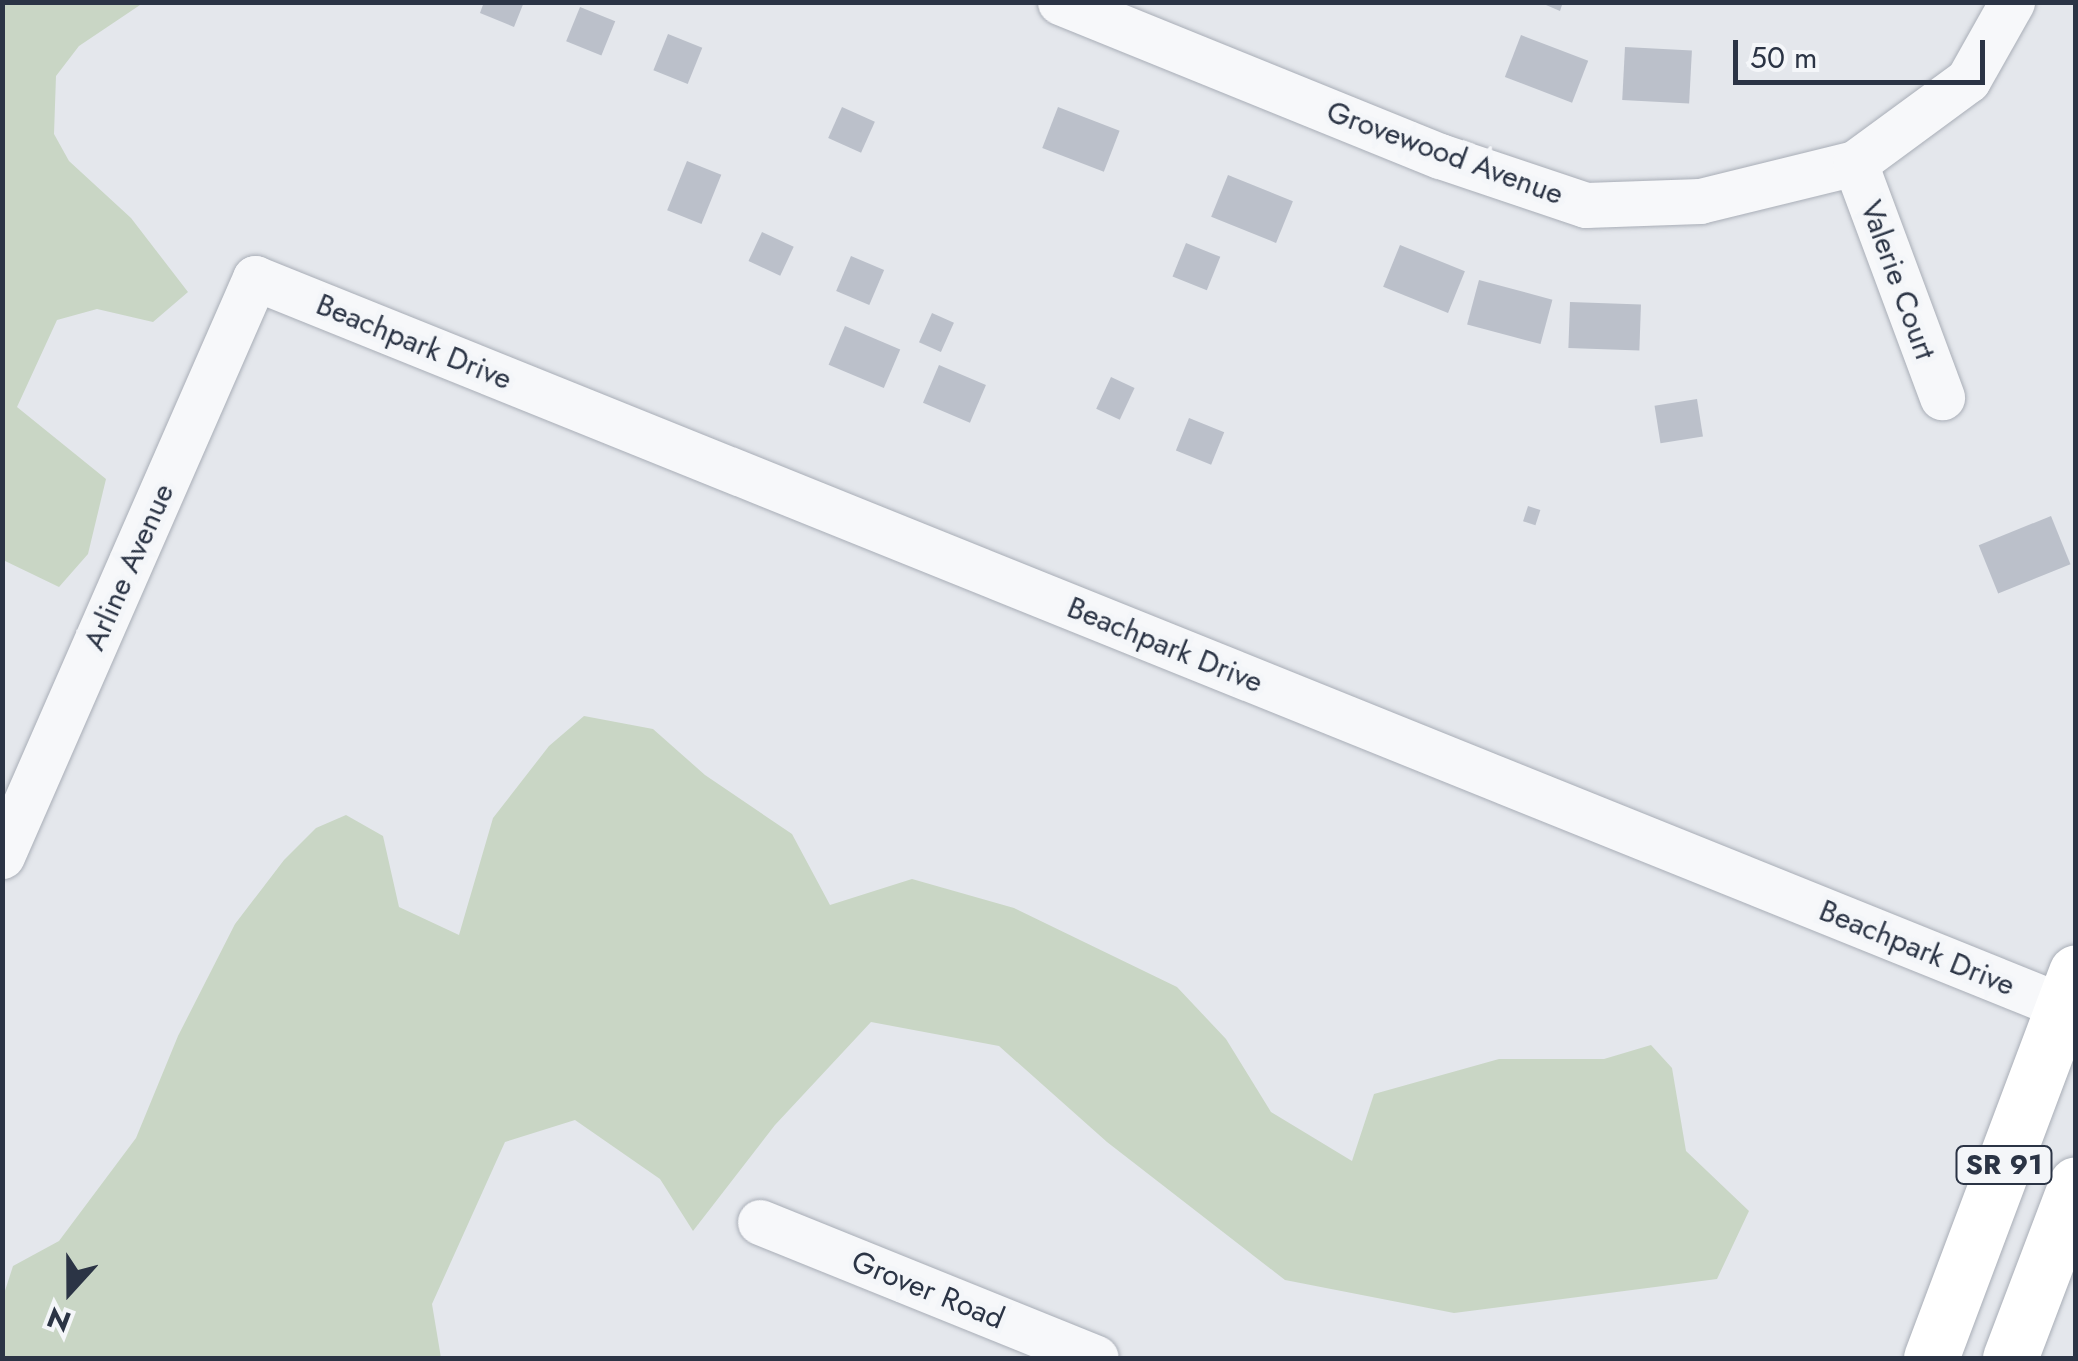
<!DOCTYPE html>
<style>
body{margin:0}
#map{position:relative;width:2078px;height:1361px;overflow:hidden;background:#e4e7ec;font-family:Jost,sans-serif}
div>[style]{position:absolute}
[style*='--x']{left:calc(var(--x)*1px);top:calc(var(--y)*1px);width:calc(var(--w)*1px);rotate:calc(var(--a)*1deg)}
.green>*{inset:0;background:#c9d6c5}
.building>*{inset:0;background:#bbc0ca;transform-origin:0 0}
.roads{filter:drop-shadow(0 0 2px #a9aeb7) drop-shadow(0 0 2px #a9aeb7)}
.minor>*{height:45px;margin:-22.5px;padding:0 22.5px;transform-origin:22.5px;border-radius:22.5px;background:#f7f8fa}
.major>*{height:55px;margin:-27.5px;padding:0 27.5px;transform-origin:27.5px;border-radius:27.5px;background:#fff}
span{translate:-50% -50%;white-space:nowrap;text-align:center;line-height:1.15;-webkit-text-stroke:10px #f4f6f9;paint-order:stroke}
.shield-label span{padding:2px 8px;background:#f4f6f9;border:2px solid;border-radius:8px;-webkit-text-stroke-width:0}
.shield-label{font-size:28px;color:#2b3445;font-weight:700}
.street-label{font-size:30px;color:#2b3445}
.frame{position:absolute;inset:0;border:5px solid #2b3445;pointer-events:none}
.north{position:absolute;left:20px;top:1241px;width:100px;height:100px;-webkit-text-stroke:8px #f4f6f9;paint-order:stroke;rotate:201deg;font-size:28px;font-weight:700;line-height:40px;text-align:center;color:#2b3445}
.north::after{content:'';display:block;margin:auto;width:35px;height:45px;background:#2b3445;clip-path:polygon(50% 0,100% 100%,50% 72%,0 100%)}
.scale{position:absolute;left:1733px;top:40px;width:252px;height:45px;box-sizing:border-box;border:5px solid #2b3445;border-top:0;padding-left:12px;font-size:30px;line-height:35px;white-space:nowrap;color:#2b3445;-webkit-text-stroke:8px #f4f6f9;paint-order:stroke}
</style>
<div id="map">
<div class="green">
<i style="clip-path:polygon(2px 3px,143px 3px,79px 46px,56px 76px,54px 134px,69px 161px,131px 218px,188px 292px,153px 322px,97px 309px,57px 320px,17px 407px,106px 479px,88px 554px,59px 587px,3px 560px)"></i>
<i style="clip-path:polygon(584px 716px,653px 729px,705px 775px,792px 834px,830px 905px,912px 879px,1014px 908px,1177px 987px,1226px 1039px,1271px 1112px,1352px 1161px,1374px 1094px,1499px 1059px,1604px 1059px,1651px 1045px,1672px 1068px,1686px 1151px,1749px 1211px,1717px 1279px,1454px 1313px,1285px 1280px,1107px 1142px,999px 1046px,871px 1022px,775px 1125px,693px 1231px,660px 1179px,575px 1120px,505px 1142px,432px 1304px,441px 1358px,5px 1358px,3px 1297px,13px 1266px,59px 1241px,136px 1138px,178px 1036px,235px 924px,284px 860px,316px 828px,346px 815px,383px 836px,399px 907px,459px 935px,493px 818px,549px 746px)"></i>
</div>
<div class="building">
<i style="clip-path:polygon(484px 2px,524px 2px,514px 27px,480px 13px)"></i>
<i style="clip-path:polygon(1539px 2px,1563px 2px,1560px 11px)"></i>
<i style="left:580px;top:7px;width:38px;height:37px;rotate:22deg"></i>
<i style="left:668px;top:34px;width:37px;height:39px;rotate:22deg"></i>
<i style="left:1521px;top:35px;width:72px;height:45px;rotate:21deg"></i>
<i style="left:1625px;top:47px;width:67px;height:53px;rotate:3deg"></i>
<i style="left:842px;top:107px;width:36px;height:34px;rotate:24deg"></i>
<i style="left:1058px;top:107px;width:66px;height:44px;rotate:21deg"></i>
<i style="left:687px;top:161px;width:37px;height:53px;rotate:22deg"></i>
<i style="left:1228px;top:175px;width:70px;height:45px;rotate:22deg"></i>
<i style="left:762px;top:232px;width:35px;height:32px;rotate:25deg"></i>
<i style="left:1186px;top:243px;width:37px;height:36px;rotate:22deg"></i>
<i style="left:1400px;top:245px;width:70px;height:45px;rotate:22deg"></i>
<i style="left:851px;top:256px;width:36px;height:38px;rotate:23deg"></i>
<i style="left:1479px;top:280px;width:76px;height:46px;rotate:15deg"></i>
<i style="left:1570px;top:302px;width:71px;height:46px;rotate:2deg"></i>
<i style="left:932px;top:313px;width:24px;height:32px;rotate:24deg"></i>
<i style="left:845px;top:326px;width:60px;height:42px;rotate:23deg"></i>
<i style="left:939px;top:365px;width:51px;height:41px;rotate:23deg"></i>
<i style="left:1111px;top:377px;width:26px;height:35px;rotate:25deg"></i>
<i style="left:1697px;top:399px;width:38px;height:43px;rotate:81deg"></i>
<i style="left:1189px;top:418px;width:38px;height:35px;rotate:22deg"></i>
<i style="left:1528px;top:506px;width:13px;height:16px;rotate:18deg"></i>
<i style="left:2051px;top:516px;width:52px;height:78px;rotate:68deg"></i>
</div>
<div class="roads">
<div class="minor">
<i style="--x:1060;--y:2;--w:410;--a:22.1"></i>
<i style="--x:1440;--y:156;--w:154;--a:18.6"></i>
<i style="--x:1586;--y:205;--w:114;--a:-2"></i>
<i style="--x:1700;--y:201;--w:160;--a:-13.8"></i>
<i style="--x:1855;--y:163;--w:140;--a:-36.3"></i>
<i style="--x:1968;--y:80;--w:90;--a:-60.6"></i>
<i style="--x:1855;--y:163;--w:250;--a:69.6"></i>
<i style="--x:2;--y:856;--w:631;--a:-66.36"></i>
<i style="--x:255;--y:278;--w:1963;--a:21.95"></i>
<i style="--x:760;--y:1222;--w:362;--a:22"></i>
</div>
<div class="major">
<i style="--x:1931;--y:1358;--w:412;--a:-69.4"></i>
<i style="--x:2010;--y:1358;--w:186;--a:-69.2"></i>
</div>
</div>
<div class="shield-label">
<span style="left:2004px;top:1165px">SR 91</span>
</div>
<div class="street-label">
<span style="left:1445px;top:153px;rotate:20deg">Grovewood Avenue</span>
<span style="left:1898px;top:280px;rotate:70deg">Valerie Court</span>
<span style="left:414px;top:342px;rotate:22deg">Beachpark Drive</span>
<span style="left:129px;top:567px;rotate:-66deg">Arline Avenue</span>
<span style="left:1165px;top:645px;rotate:22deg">Beachpark Drive</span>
<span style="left:1917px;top:948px;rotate:22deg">Beachpark Drive</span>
<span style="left:928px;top:1290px;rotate:22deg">Grover Road</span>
</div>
<div class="frame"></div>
<div class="north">N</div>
<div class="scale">50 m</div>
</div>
